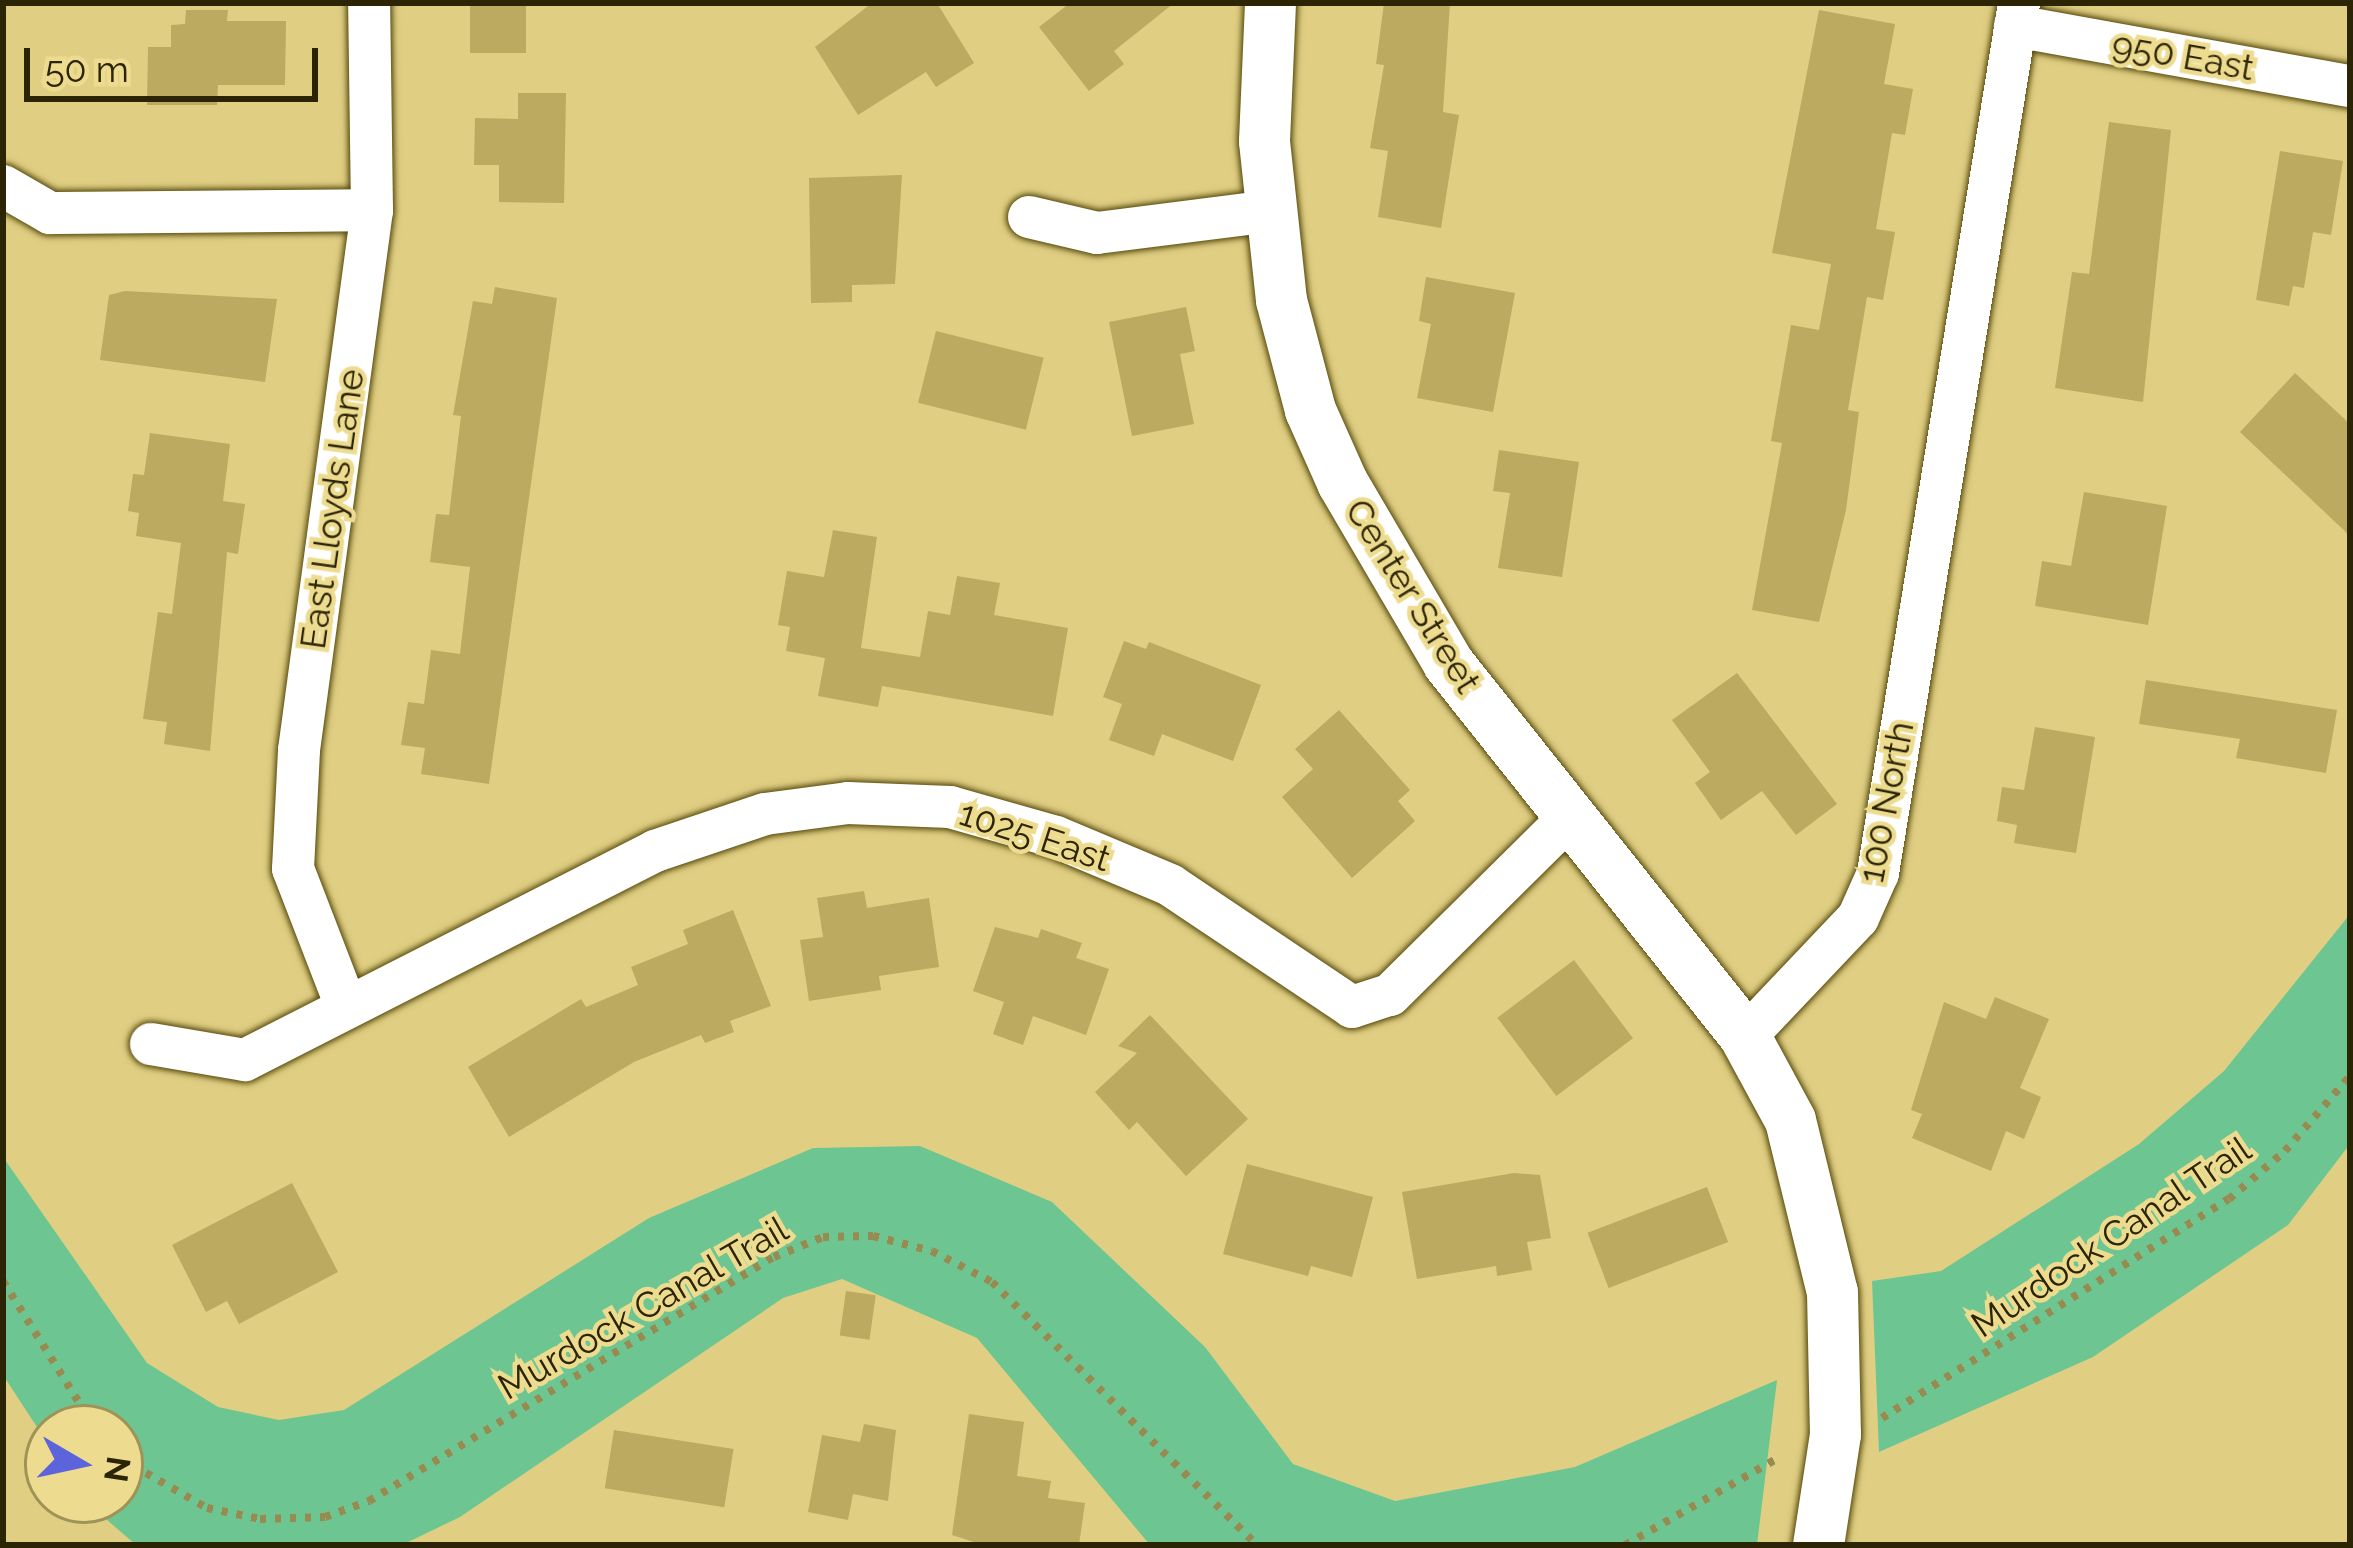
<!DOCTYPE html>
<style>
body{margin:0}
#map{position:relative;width:2353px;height:1548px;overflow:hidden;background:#e0cf83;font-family:Raleway,sans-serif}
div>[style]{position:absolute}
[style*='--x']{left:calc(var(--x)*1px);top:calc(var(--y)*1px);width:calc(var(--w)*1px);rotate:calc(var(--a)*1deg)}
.green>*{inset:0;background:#6dc692}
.building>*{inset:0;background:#bbaa5f;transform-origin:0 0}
.path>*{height:8px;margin-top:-4px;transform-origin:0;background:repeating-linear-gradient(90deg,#988b51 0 6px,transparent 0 15px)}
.roads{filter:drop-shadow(0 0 3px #55480a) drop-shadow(0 0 3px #55480a)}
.minor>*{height:42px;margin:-21px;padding:0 21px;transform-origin:21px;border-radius:21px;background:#fff}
.tertiary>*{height:51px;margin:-25.5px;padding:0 25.5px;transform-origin:25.5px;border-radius:25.5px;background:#fff}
span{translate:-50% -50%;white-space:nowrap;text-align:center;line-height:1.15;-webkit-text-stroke:9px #eddc90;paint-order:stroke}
.street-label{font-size:36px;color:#2c2505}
.frame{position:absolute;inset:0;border:6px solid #2c2505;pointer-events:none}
.north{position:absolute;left:24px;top:1404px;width:120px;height:120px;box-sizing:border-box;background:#eddc90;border:3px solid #a09358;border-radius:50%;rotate:99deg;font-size:33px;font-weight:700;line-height:48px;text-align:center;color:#2c2505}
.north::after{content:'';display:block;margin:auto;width:42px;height:54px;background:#5d64db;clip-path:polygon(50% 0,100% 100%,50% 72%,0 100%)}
.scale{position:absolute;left:24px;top:48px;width:294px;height:54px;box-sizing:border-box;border:6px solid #2c2505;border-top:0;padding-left:15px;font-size:36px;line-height:42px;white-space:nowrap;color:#2c2505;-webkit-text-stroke:9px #eddc90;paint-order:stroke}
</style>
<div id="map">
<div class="green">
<i style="clip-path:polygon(2350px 914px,2350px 1144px,2288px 1225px,2093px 1357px,1879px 1452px,1872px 1281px,1941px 1271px,2139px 1144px,2224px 1071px)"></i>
<i style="clip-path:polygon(920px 1146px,1052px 1202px,1205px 1347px,1293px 1464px,1395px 1501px,1575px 1467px,1777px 1380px,1757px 1545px,1150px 1545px,977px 1338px,842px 1279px,783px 1298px,460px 1517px,402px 1545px,136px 1545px,84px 1500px,120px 1500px,120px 1428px,48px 1428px,48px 1444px,3px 1375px,3px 1157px,147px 1363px,218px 1407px,279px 1420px,344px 1410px,649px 1218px,813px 1148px)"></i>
</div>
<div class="building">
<i style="left:470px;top:3px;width:56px;height:50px"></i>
<i style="clip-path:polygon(872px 3px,937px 3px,974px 63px,936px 87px,926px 72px,858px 115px,815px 47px)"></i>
<i style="clip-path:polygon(1070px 3px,1174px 3px,1114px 51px,1124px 64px,1089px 91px,1039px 27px)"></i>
<i style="clip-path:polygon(1384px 3px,1450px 3px,1443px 112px,1459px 115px,1441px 228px,1378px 217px,1388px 151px,1370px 148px,1384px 65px,1376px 64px)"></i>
<i style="clip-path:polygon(186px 10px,228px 10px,227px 21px,286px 21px,285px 85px,218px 85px,217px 105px,147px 105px,148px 47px,171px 47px,171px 25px,185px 24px)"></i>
<i style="clip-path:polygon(1819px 10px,1895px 24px,1884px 84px,1913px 89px,1905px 135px,1892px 133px,1876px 229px,1895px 232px,1883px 300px,1867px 297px,1848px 410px,1859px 412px,1846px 510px,1819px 622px,1752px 610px,1782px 443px,1771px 441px,1791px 325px,1819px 330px,1831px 264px,1772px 253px)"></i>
<i style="clip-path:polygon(518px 93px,566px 93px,564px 203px,499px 202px,499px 165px,474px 165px,475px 118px,518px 119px)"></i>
<i style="clip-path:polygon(2109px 122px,2171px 130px,2143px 402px,2055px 388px,2072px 272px,2089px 274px)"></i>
<i style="clip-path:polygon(2280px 151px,2343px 161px,2331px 235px,2313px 232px,2304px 288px,2293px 286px,2289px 306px,2256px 300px)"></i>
<i style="clip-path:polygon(902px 175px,895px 284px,852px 285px,852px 302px,811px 303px,809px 178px)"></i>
<i style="clip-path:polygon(1426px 277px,1515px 293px,1493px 412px,1417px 398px,1431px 324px,1419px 321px)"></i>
<i style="clip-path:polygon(495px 287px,557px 298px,489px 784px,421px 774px,425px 748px,401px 745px,408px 702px,424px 704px,431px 650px,460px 654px,470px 567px,430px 562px,436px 514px,449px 515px,461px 416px,453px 415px,473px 301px,492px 304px)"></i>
<i style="clip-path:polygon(125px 291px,277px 299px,265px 382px,100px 360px,109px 295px)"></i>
<i style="clip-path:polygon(1186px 307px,1195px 351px,1180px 354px,1194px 424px,1132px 436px,1109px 322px)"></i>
<i style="left:936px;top:331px;width:111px;height:74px;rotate:14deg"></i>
<i style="clip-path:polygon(2295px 373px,2350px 424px,2350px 536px,2240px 432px)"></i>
<i style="clip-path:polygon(150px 433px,230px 444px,223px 501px,245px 504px,238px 554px,227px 552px,210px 751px,164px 744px,167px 722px,143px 719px,158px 612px,172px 614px,181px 543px,136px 536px,139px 513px,128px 511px,133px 474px,144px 475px)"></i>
<i style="clip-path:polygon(1499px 450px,1579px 462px,1562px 577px,1498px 568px,1510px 493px,1493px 491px)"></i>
<i style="clip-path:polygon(2084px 492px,2167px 506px,2148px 625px,2035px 606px,2042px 561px,2071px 566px)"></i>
<i style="clip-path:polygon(833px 530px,877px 537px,861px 648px,920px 657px,928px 611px,950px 615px,957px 576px,1000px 583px,994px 615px,1068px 628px,1053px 716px,882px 686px,878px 707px,818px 696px,825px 658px,786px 651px,790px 627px,778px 625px,787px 571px,824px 577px)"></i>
<i style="clip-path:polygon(1124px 641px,1146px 649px,1149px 642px,1261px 685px,1233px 761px,1162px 734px,1154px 756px,1109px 740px,1122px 704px,1103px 697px)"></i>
<i style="clip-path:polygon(1737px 673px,1837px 804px,1796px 835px,1762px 791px,1721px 820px,1695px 783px,1710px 772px,1672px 720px)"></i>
<i style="clip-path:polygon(2146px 680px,2337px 710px,2326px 773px,2236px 758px,2240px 739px,2139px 724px)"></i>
<i style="clip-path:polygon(1339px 710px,1410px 790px,1398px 801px,1415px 821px,1352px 878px,1282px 797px,1313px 769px,1295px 749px)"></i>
<i style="clip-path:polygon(2035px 727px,2095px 737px,2076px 853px,2014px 843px,2017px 825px,1997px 821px,2002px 787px,2024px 790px)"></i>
<i style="clip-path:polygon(864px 891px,867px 908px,929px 898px,939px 967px,879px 976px,881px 990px,809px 1001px,800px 940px,823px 937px,817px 898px)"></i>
<i style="clip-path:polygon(733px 910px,771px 1006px,730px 1021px,734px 1032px,705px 1043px,701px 1035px,634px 1062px,509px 1137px,468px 1067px,581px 999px,586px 1007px,638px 985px,631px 967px,688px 944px,683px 930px)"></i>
<i style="clip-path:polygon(995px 927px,1038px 938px,1041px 929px,1082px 943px,1076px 958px,1109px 969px,1086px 1035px,1033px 1016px,1023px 1045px,993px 1034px,1004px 1002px,973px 991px)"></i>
<i style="left:1574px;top:960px;width:98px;height:96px;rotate:53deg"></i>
<i style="clip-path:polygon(1995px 997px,2049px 1019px,2020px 1088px,2041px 1097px,2024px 1139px,2006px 1131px,1991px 1171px,1912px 1138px,1922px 1114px,1911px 1110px,1944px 1002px,1986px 1019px)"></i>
<i style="clip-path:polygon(1150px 1015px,1248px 1119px,1186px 1176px,1137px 1122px,1129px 1130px,1095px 1092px,1137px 1053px,1118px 1046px)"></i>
<i style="clip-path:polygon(1247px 1164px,1373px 1197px,1352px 1277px,1311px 1266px,1308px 1276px,1223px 1254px)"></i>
<i style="clip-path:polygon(1514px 1173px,1540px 1175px,1551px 1238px,1527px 1242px,1532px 1270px,1497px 1276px,1496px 1266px,1417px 1279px,1402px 1192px)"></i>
<i style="clip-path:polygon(292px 1183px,338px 1272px,239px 1324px,227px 1301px,206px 1312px,172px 1245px)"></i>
<i style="left:1707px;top:1187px;width:59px;height:128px;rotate:69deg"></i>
<i style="left:846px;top:1291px;width:30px;height:45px;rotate:8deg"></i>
<i style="clip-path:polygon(969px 1414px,1024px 1422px,1017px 1476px,1051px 1481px,1048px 1498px,1085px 1503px,1079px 1545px,983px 1545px,952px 1535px)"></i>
<i style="clip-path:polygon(864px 1424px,896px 1430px,888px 1501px,853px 1494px,848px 1520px,808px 1512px,822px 1435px,860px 1442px)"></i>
<i style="left:614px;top:1430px;width:121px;height:59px;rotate:9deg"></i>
</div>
<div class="path">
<i style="--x:3;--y:1281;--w:173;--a:58"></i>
<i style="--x:1882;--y:1418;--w:410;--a:-32.3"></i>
<i style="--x:2229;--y:1199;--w:74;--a:-40.6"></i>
<i style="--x:2285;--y:1151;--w:99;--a:-49.1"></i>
<i style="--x:120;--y:1458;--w:100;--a:29.9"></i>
<i style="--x:207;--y:1508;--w:54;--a:11.7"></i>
<i style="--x:260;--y:1519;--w:65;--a:-1.8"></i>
<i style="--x:325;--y:1517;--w:47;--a:-20"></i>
<i style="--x:369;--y:1501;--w:473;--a:-31.1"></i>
<i style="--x:774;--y:1257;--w:53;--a:-22.2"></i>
<i style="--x:823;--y:1237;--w:50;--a:-1.1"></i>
<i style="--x:873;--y:1236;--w:61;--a:14.3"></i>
<i style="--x:932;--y:1251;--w:68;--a:27.3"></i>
<i style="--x:992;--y:1282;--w:373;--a:44.8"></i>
<i style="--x:1625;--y:1545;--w:176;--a:-29.6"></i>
</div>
<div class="roads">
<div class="minor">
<i style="--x:2015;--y:26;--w:340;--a:10.2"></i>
<i style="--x:3;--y:186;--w:54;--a:29.9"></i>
<i style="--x:50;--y:213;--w:322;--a:-0.5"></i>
<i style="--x:1029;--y:217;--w:70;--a:13.2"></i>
<i style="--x:1097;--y:233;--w:174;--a:-7.2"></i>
<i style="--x:346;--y:1006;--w:147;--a:-111.1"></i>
<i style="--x:293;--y:869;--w:119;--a:-87.1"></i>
<i style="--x:299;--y:750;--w:545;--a:-82.3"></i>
<i style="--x:372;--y:210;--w:207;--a:-90.8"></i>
<i style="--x:1745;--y:1037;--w:164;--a:-46.5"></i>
<i style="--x:1858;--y:918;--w:49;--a:-66"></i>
<i style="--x:1878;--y:873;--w:881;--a:-80.79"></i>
<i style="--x:151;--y:1044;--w:95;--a:9.7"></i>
<i style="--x:245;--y:1060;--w:460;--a:-27"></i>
<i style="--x:655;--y:851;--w:116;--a:-18.6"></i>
<i style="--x:765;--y:814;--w:84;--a:-7.5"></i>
<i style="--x:848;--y:803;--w:102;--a:2.2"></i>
<i style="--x:950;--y:807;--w:110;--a:15.8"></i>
<i style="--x:1056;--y:837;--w:124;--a:22.8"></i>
<i style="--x:1170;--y:885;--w:219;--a:33.8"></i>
<i style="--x:1352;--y:1007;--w:40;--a:-18"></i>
<i style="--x:1390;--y:995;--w:256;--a:-44.7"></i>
</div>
<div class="tertiary">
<i style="--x:1270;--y:3;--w:138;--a:92.5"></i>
<i style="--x:1264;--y:141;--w:160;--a:83.9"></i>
<i style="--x:1281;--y:300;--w:114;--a:75.2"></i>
<i style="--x:1310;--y:410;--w:79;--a:66"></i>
<i style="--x:1342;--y:482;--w:210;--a:59.6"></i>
<i style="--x:1448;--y:663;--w:478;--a:51.5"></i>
<i style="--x:1745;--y:1037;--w:94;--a:61.5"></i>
<i style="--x:1790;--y:1120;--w:177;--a:76.3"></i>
<i style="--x:1832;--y:1292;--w:142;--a:88.8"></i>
<i style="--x:1835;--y:1434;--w:112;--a:98.7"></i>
</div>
</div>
<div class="street-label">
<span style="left:2183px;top:56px;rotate:10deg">950 East</span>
<span style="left:332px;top:509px;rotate:-82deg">East Lloyds Lane</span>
<span style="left:1413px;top:596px;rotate:58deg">Center Street</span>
<span style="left:1886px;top:802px;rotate:-79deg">100 North</span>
<span style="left:1035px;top:836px;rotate:18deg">1025 East</span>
<span style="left:2111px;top:1237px;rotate:-34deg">Murdock Canal Trail</span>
<span style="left:643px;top:1308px;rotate:-30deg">Murdock Canal Trail</span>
</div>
<div class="frame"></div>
<div class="north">N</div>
<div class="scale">50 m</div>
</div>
